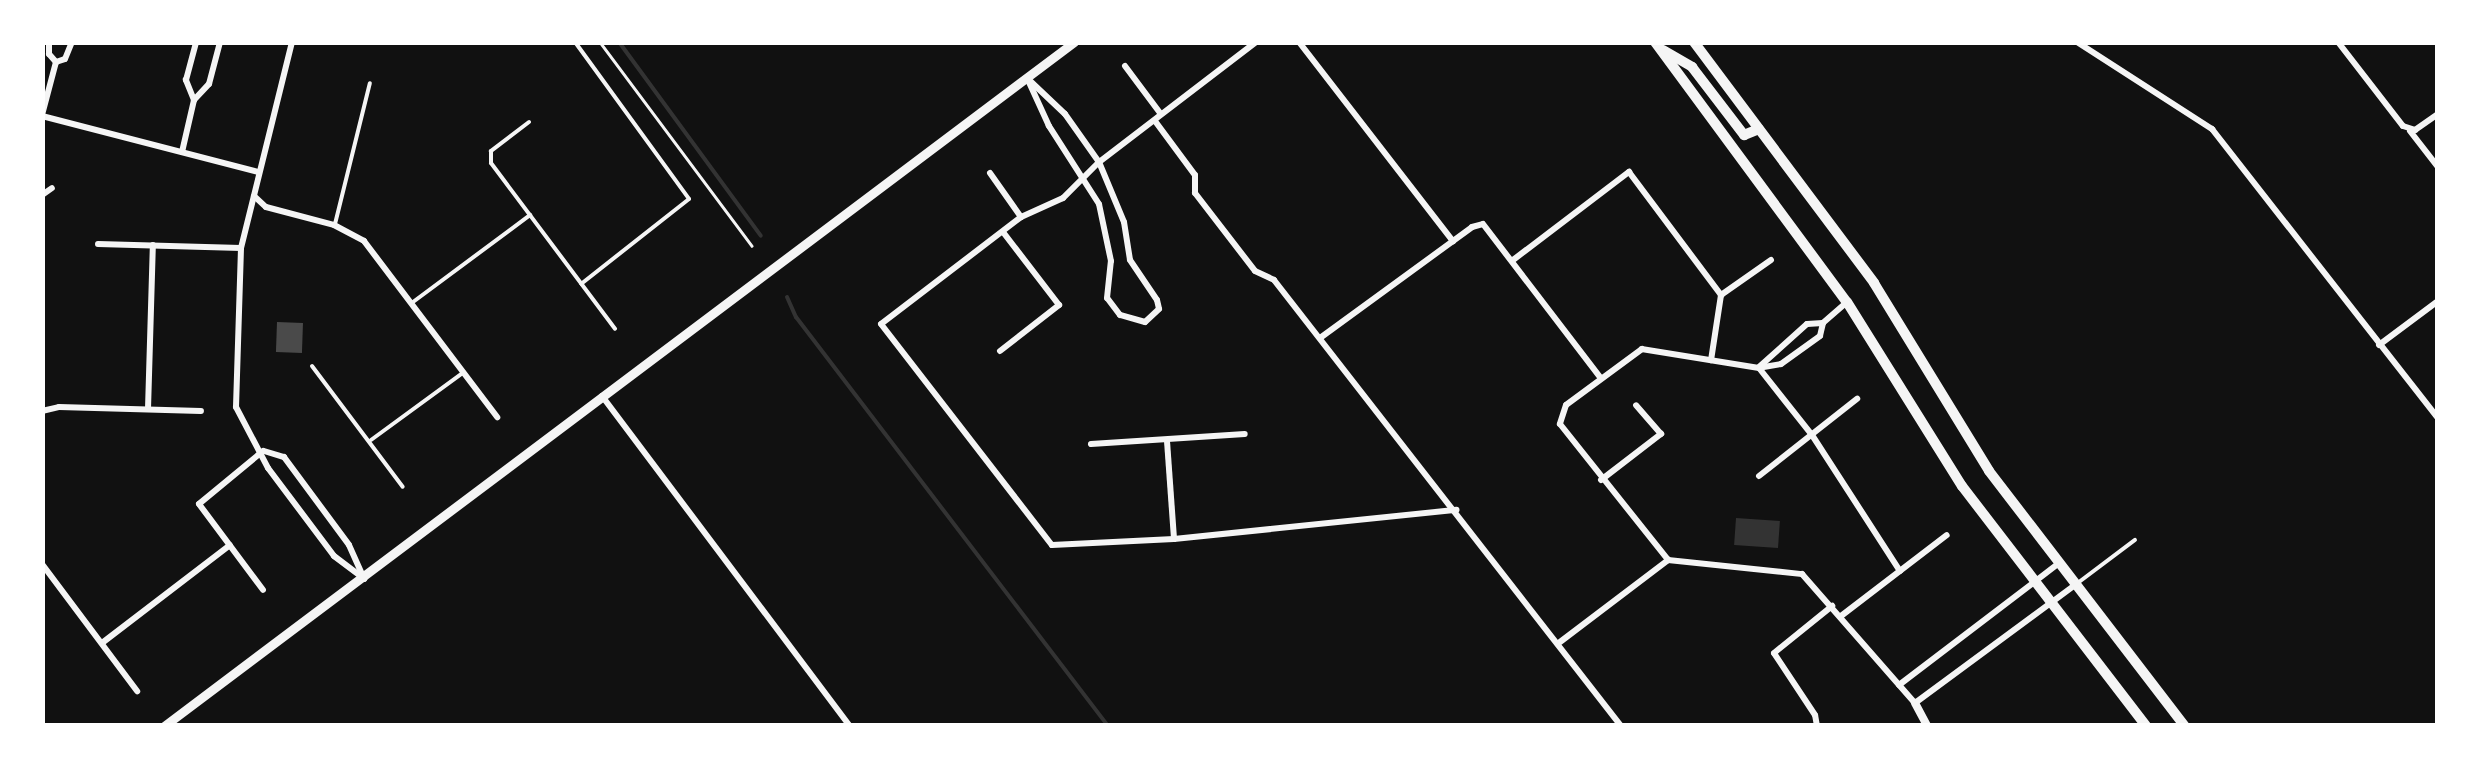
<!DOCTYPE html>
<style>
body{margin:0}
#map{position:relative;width:2480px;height:768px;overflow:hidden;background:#111;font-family:"Archivo Narrow",sans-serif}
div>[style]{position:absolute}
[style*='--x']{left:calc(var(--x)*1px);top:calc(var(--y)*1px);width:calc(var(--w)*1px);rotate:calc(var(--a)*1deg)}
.water>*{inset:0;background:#333;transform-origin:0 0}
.stream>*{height:4px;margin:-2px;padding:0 2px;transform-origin:2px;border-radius:2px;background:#333}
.building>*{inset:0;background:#4a4a4a;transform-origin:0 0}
.path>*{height:2.5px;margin:-1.25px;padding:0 1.25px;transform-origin:1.25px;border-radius:1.25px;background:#f5f5f5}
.service>*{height:4px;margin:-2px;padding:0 2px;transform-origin:2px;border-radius:2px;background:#f5f5f5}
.minor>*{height:6px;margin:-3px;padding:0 3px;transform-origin:3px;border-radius:3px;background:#f5f5f5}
.tertiary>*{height:8px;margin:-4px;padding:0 4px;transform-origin:4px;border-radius:4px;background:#f5f5f5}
.secondary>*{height:9px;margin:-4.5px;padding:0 4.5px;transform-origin:4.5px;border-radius:4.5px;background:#f5f5f5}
.primary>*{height:10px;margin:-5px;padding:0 5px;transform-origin:5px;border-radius:5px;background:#f5f5f5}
span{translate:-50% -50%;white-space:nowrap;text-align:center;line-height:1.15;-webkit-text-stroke:10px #fff;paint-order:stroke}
.frame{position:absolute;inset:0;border:45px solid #fff;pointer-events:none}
</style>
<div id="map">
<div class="water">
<i style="left:1736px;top:518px;width:44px;height:27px;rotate:4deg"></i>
</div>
<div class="stream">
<i style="--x:619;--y:42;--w:240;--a:53.8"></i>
<i style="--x:787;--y:297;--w:22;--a:66"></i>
<i style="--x:796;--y:317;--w:514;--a:52.66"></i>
</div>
<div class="building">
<i style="left:277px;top:322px;width:26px;height:30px;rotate:2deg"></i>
</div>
<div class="path">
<i style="--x:600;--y:42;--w:254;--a:53.3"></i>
</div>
<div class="service">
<i style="--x:575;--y:42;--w:194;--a:54"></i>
<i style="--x:689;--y:199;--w:137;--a:141.8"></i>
<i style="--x:529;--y:122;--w:48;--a:142.7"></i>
<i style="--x:491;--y:151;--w:12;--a:90"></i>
<i style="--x:491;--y:163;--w:207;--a:53.2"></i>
<i style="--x:335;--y:224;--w:145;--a:-76.1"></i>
<i style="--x:413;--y:302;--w:146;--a:-36.6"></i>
<i style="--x:312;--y:366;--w:151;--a:53.1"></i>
<i style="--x:371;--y:440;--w:115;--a:-36.2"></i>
<i style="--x:2079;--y:582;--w:70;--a:-36.9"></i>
</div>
<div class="minor">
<i style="--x:49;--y:42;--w:12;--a:90"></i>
<i style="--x:49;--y:54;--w:11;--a:49"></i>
<i style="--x:292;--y:42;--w:212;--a:103.9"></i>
<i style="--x:241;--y:248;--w:159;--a:91.8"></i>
<i style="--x:236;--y:407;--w:69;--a:62.3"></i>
<i style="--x:268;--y:468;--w:110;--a:53.1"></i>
<i style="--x:334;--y:556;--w:38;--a:37"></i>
<i style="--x:1256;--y:42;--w:198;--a:142.6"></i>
<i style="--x:1099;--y:162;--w:51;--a:135"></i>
<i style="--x:1063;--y:198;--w:46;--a:155.7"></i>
<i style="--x:1021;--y:217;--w:176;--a:142.6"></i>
<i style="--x:881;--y:324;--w:279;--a:52.3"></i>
<i style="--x:1052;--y:545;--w:122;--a:-2.8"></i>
<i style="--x:1174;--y:539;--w:284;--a:-5.9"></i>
<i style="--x:1299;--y:42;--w:252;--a:52.3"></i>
<i style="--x:2077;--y:42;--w:161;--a:32.8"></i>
<i style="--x:2212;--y:129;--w:367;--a:52"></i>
<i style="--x:2338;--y:42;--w:106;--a:52.3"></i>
<i style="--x:2403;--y:126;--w:13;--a:18"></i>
<i style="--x:2415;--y:130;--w:28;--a:-35"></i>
<i style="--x:1125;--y:66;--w:59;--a:53.3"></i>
<i style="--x:1027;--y:78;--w:52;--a:43.5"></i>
<i style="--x:1065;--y:114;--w:59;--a:54.7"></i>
<i style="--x:1099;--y:162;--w:65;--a:67.4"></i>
<i style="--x:1124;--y:222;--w:38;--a:81"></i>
<i style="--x:1130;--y:260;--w:48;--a:56"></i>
<i style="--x:1157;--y:300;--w:9;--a:77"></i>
<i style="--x:1159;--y:309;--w:19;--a:137"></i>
<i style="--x:1145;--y:322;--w:26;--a:-164"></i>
<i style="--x:1120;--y:315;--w:21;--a:-127"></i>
<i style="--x:1107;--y:298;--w:37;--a:-84"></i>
<i style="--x:1111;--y:261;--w:58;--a:-101.9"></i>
<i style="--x:1099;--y:204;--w:93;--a:-122.7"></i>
<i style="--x:1049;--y:126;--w:53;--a:-114.6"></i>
<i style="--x:194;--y:100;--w:22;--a:-112"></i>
<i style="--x:186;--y:80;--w:39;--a:-75"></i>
<i style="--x:42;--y:115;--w:55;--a:-75.2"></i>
<i style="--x:56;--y:62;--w:9;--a:-18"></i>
<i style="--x:65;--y:59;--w:18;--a:-68"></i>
<i style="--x:42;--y:116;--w:224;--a:14.5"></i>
<i style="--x:1155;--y:121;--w:67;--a:53.5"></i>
<i style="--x:1195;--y:175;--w:18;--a:90"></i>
<i style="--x:1195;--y:193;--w:98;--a:52.4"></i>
<i style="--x:1255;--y:271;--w:21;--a:25"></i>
<i style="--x:1274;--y:280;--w:565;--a:52.12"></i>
<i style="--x:2410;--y:131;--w:46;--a:52.1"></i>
<i style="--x:182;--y:152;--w:53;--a:-77"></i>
<i style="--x:194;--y:100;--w:22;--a:-47"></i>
<i style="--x:209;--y:84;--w:43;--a:-75.3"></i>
<i style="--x:990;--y:173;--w:54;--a:54.8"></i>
<i style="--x:42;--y:195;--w:12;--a:-35"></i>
<i style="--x:254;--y:196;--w:16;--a:43"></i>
<i style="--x:266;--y:207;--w:70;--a:14.8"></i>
<i style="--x:334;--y:225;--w:34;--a:28"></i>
<i style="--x:364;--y:241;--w:221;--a:52.9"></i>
<i style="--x:98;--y:244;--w:143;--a:1.6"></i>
<i style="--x:1513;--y:260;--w:146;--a:-37.2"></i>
<i style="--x:1629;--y:172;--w:154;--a:53.2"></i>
<i style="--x:1721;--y:295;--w:66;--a:98.7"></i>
<i style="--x:1721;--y:295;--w:61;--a:-35"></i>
<i style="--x:1847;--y:302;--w:32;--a:139"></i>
<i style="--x:1823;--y:323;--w:13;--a:103"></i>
<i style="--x:1820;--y:336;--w:48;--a:144.3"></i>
<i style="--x:1781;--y:364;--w:22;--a:170"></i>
<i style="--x:1759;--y:368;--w:119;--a:-170.8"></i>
<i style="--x:1642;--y:349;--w:94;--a:143.6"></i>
<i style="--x:1566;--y:405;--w:20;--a:108"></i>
<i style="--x:1560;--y:424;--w:174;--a:51.5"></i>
<i style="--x:1668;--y:560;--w:135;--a:6"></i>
<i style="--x:1802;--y:574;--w:171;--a:48.8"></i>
<i style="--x:1915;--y:703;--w:199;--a:-36.4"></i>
<i style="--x:1320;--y:338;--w:188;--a:-36.1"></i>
<i style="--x:1472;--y:227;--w:11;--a:-15"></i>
<i style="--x:1483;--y:224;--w:193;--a:52.6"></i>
<i style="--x:2379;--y:345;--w:74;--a:-36.7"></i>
<i style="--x:1000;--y:351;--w:75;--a:-37.9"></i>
<i style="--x:1059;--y:305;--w:92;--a:-127.5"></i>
<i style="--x:1759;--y:367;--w:64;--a:-41.9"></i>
<i style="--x:1807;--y:324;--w:16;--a:-4"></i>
<i style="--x:1759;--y:368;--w:85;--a:51.7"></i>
<i style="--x:1812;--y:435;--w:162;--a:57.1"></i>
<i style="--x:602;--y:396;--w:413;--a:53.1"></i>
<i style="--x:148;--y:409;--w:164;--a:-88.3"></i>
<i style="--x:42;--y:411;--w:17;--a:-13"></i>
<i style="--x:59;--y:407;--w:142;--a:1.6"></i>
<i style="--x:1167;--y:441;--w:98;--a:85.9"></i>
<i style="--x:1091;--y:444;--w:154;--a:-3.7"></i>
<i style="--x:263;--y:451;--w:83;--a:140.4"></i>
<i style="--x:199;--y:504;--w:107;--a:53.3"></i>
<i style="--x:264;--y:451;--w:21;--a:17"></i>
<i style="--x:284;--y:457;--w:109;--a:53.5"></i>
<i style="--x:349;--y:545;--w:37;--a:66"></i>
<i style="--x:1759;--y:476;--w:125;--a:-38.2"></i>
<i style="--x:1601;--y:480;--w:76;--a:-37.5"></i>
<i style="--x:1661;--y:434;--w:38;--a:-131"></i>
<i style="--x:42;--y:564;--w:159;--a:53.2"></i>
<i style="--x:1841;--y:616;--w:133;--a:-37.4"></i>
<i style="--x:1560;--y:642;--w:136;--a:-37.2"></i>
<i style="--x:102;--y:643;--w:161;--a:-37.4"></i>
<i style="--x:1899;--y:685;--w:201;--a:-37.3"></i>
<i style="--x:1817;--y:726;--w:11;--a:-100"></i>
<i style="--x:1815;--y:715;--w:74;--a:-123.5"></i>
<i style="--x:1774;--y:653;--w:75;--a:-39"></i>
</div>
<div class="tertiary">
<i style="--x:1915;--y:703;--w:26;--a:62"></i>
</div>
<div class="secondary">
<i style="--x:164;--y:726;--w:1138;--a:-36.93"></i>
</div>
<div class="primary">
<i style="--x:1655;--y:42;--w:323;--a:53.6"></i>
<i style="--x:1847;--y:302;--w:217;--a:58"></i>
<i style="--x:1962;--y:486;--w:302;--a:52.5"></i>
<i style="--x:1694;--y:42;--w:301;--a:53.2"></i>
<i style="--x:1874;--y:283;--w:220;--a:58.5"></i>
<i style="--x:1989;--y:471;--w:322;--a:52.5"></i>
<i style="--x:1663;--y:50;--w:34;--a:30"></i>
<i style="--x:1692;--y:67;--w:86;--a:52.6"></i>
<i style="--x:1744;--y:135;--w:16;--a:-22"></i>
</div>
<div class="frame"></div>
</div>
